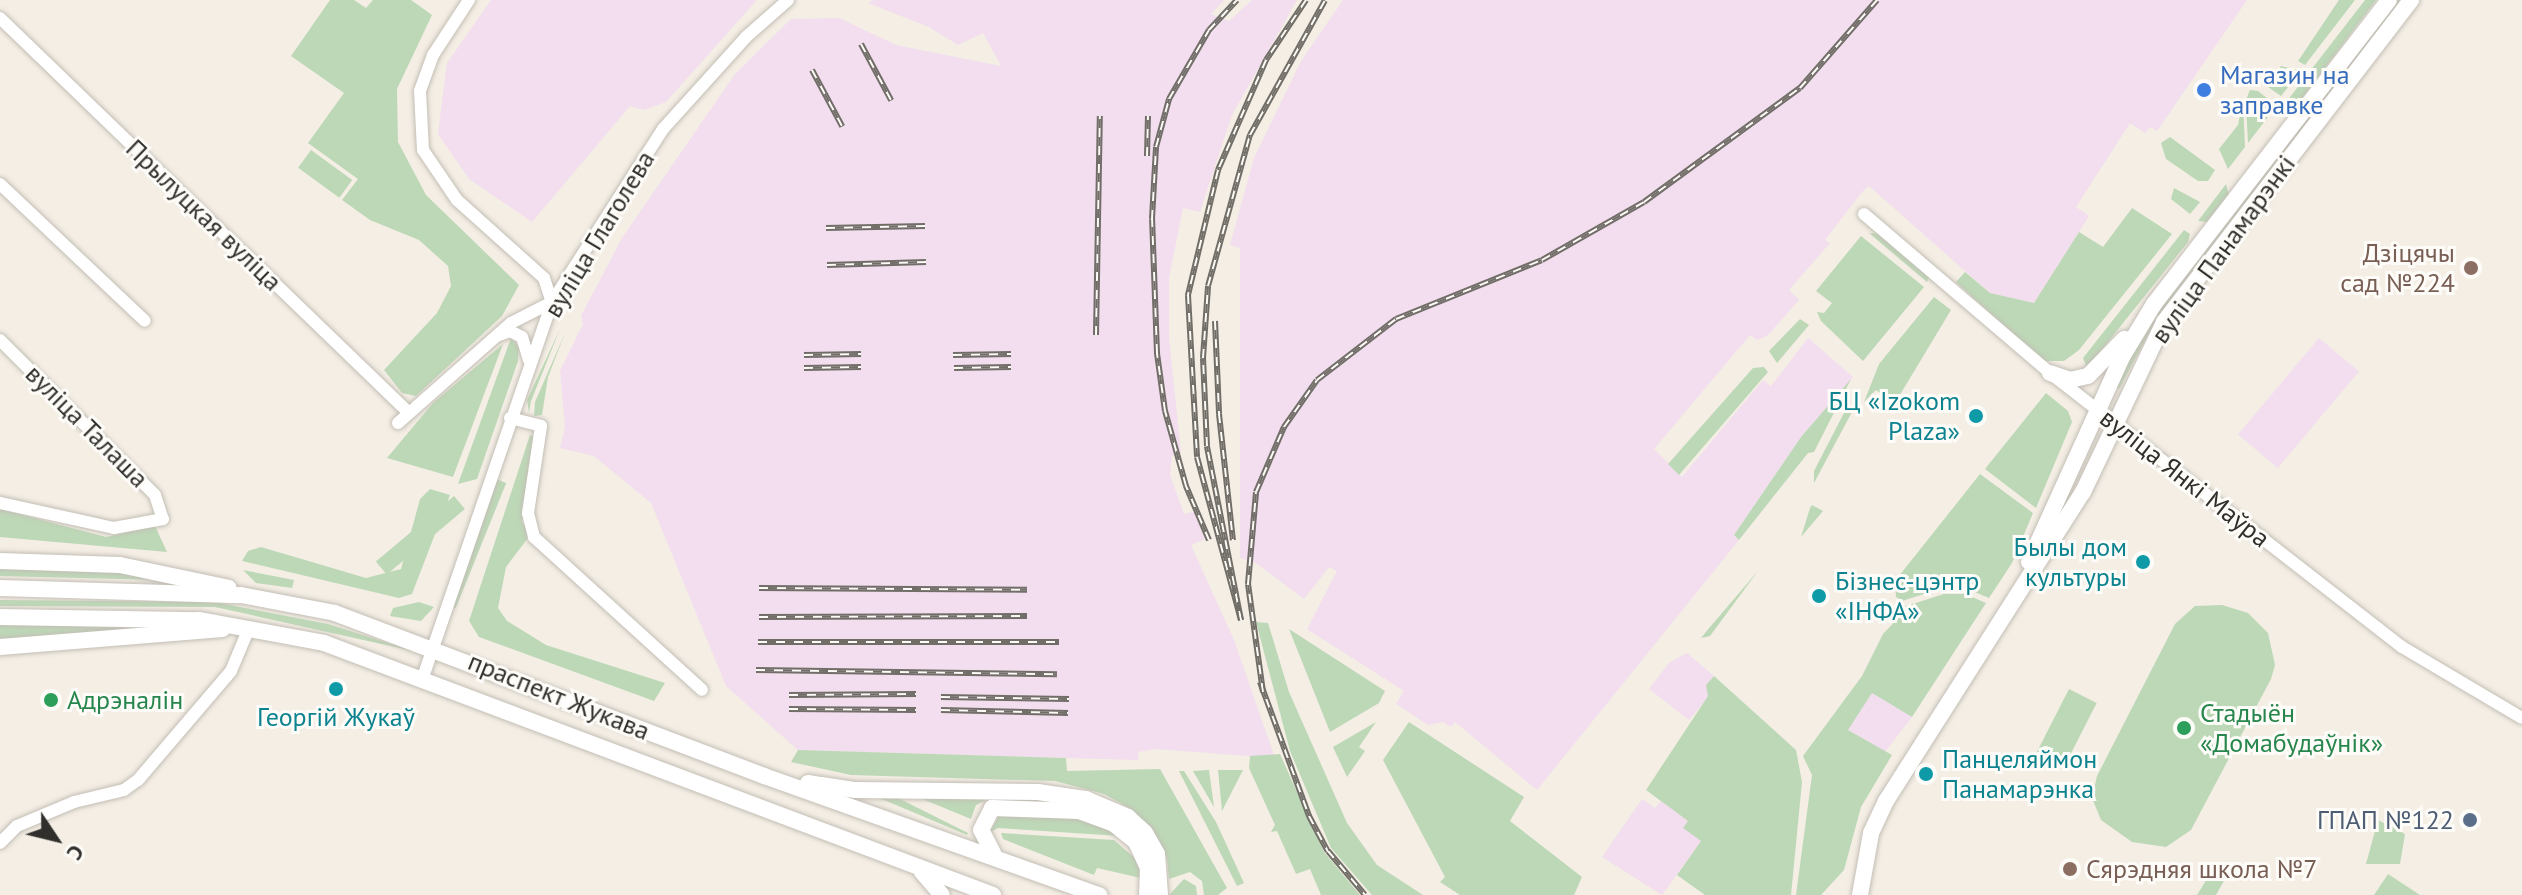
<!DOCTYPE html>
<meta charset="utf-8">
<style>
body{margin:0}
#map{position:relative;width:2522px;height:895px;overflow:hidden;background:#f4eee5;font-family:"PT Sans",sans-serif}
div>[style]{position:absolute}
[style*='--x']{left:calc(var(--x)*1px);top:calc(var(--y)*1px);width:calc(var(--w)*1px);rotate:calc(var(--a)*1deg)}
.industrial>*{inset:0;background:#f2deee;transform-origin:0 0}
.green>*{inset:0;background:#bdd8b7;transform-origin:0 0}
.roads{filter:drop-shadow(0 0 2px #c3beb5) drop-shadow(0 0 2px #c3beb5)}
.minor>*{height:12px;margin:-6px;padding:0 6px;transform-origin:6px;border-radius:6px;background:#fff}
.major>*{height:16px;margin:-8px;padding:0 8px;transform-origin:8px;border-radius:8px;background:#fff}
.rail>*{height:6px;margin-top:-3px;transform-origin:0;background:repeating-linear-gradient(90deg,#fefcf8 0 9px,#716e68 0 18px);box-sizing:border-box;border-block:2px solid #716e68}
.dots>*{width:22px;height:22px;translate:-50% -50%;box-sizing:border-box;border:4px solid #fefcf8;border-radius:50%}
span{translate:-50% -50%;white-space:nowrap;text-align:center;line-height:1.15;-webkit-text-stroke:6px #fefcf8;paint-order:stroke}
.shop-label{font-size:26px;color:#366cbe}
.left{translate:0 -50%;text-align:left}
.street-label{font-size:26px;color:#312f2b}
.education-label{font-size:26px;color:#785e54}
.right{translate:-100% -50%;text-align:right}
.culture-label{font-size:26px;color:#0d838f}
.leisure-label{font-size:26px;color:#27864d}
.service-label{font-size:26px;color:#4e5e75}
.north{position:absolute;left:16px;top:799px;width:80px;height:80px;-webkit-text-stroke:6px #fefcf8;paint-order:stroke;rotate:125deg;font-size:22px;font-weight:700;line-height:32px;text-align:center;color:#312f2b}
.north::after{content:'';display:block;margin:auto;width:28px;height:36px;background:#312f2b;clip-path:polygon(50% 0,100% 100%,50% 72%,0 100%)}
</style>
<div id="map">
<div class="industrial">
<i style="clip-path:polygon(491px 0,757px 0,666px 102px,644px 110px,630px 106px,532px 222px,469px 179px,438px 134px,447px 63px)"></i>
<i style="clip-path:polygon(873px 0,1224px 0,1211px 14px,1229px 21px,1252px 0,1297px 0,1232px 115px,1200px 212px,1183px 208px,1169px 278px,1169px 338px,1181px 453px,1172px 456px,1170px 475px,1184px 514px,1194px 512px,1205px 539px,1191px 545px,1234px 640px,1275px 758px,1156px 749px,1138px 752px,1138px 760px,798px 750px,726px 686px,651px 503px,594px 456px,560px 448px,565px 427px,560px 371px,583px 324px,581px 316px,622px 238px,735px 74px,791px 19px,839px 18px,896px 45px,1001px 66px,983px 33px,958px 45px,929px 27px,868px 3px)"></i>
<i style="clip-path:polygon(1343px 0,2247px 0,2157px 131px,2150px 127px,2145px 133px,2130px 123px,2076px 207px,2089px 216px,2034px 303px,1990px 293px,1869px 186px,1862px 192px,1825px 240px,1830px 243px,1789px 290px,1799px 300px,1767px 336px,1757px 340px,1750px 335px,1654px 449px,1682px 477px,1763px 380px,1771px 386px,1808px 338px,1853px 377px,1801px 437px,1734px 535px,1739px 540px,1537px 790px,1455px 722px,1451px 727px,1443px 722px,1428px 725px,1396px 704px,1404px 691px,1307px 629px,1337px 571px,1329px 567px,1304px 599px,1256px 563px,1240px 558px,1240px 248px,1230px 245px,1254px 158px,1301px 61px)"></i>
<i style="left:2319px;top:338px;width:52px;height:126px;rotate:40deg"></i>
<i style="clip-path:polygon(1687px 653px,1714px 676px,1706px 685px,1709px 696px,1689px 720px,1649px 689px,1669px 663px)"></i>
<i style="clip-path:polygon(1872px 693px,1912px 717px,1885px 752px,1848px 730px)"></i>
<i style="clip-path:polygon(1642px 799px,1655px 808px,1661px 801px,1688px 821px,1701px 841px,1662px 895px,1602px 857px)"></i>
</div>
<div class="green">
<i style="clip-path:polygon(330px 0,354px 0,366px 8px,373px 0,411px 0,432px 15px,397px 89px,398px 142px,426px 195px,519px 285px,502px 316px,416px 396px,402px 393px,384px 370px,437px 313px,451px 286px,448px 266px,419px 240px,370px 220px,342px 200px,358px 179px,308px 143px,344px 93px,291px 56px)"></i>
<i style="clip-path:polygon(2339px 0,2355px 0,2305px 65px,2298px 61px)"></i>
<i style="clip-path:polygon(2365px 0,2376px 0,2299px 102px,2287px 101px)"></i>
<i style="clip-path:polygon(2395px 0,2400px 0,2158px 316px,2119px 389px,2115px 387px,2151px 319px)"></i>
<i style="clip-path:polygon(2281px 66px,2301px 71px,2281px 96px,2268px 87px)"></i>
<i style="clip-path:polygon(2250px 90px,2258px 91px,2277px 106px,2270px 115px,2246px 100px)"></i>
<i style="clip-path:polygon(2243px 100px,2245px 147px,2228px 169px,2219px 149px,2238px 125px)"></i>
<i style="clip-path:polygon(2246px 104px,2268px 117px,2248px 143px)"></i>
<i style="clip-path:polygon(2170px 137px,2215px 170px,2208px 181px,2198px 181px,2166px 159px,2161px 143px)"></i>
<i style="left:311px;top:150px;width:51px;height:22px;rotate:36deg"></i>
<i style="clip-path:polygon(2226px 184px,2229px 196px,2207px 222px,2198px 221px)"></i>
<i style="clip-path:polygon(2174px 188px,2200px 202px,2190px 214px,2171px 199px)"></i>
<i style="clip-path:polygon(2132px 208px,2172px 234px,2079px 350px,2064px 361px,2043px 361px,1956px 282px,1965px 272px,1990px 293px,2034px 303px,2079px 232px,2103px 247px)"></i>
<i style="clip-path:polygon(2184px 230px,2190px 234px,2188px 242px,2087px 368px,2083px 358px)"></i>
<i style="clip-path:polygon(1869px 233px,1885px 234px,1931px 273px,1927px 282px)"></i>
<i style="clip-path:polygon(1861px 236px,1924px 287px,1863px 361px,1821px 321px,1817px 312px,1824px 313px,1832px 303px,1816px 291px)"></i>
<i style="clip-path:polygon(1934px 297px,1951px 310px,1895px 403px,1876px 390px,1864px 402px,1879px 364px)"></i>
<i style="clip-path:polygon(1800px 319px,1809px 325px,1777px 363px,1769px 351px)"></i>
<i style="clip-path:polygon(560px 329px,531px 401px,529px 413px,527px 400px)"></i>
<i style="clip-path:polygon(565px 333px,548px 377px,542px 415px,534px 416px,535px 402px)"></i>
<i style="clip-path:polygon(511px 338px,519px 347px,518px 361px,477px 479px,458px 484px)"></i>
<i style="clip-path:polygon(503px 344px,453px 477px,387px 458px,433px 403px)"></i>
<i style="clip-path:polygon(1764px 367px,1768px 372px,1679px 475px,1668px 464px,1753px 368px)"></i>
<i style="clip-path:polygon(1851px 379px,1814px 452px,1808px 453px,1739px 540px,1734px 535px,1801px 437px)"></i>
<i style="clip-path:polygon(2046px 393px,2068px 411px,2072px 422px,2036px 508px,1985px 469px)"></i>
<i style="clip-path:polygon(1846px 409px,1853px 410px,1814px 483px,1814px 471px)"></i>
<i style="clip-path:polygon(530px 435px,537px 438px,522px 522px,531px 534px,506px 567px,498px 608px,507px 621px,546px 645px,665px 683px,654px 701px,479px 637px,469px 621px)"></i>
<i style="clip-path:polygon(1980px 474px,2033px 513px,2012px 563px,1989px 598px,1965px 588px,1943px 588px,1902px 601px,1896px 597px,1895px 581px)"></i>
<i style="left:496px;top:479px;width:11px;height:135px;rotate:22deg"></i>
<i style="clip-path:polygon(430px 489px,450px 495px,412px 594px,399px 598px,242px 561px,248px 551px,261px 547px,366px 578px,401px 569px,420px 499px)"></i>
<i style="left:454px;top:496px;width:17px;height:102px;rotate:50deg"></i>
<i style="clip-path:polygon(1812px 505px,1823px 511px,1801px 537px,1810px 508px)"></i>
<i style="clip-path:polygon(0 509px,106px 537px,155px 526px,167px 552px,0 537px)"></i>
<i style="clip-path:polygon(0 567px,149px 574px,162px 580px,0 576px)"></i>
<i style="clip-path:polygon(243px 570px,294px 580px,292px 588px,256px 583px)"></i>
<i style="clip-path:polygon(1758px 571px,1710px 636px,1701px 638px,1710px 627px)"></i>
<i style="clip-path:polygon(1944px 594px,1965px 594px,1986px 603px,1912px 717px,1872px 693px,1848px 730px,1892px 755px,1861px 807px,1844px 870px,1821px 895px,1796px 895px,1812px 775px,1803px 756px,1862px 676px,1883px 634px,1906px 610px,1903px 607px)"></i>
<i style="clip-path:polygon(0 600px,214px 602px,328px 624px,413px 651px,215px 607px,0 606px)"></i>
<i style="clip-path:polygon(419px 602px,434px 607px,421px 621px,390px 616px,393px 608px)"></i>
<i style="clip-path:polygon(2222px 605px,2248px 613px,2268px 633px,2275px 665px,2271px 679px,2191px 830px,2166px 847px,2132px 842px,2101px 820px,2092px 798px,2097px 776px,2175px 624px,2195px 606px)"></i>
<i style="clip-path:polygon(1256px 622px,1268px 623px,1289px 692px,1347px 823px,1377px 865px,1423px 895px,1372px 895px,1331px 848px,1290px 751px)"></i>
<i style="clip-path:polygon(0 625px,151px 625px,151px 630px,0 640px)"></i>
<i style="clip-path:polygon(1289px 629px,1385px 691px,1379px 703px,1330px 732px)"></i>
<i style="clip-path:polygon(1714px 676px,1796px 750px,1802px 782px,1791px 895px,1705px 895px,1677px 875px,1701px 841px,1683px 828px,1688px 821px,1646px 790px,1708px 696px,1706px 685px)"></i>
<i style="left:2069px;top:689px;width:31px;height:73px;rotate:27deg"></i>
<i style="clip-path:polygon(1376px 722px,1359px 747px,1365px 751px,1347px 777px,1333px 747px)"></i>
<i style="clip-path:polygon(1409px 722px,1524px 797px,1510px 821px,1582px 877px,1574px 895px,1460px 895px,1440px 882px,1445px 877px,1383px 760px)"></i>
<i style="clip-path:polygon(798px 750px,1066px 758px,1067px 771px,1160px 769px,1227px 888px,1218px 895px,1204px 895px,1202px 881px,1190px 872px,1169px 879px,1167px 858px,1154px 831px,1131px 809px,1104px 794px,1055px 781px,851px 775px,791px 762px)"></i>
<i style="clip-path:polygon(1280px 754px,1324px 852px,1360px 895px,1321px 895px,1310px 869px,1296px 874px,1277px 831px,1271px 832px,1275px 825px,1249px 768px,1250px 756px)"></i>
<i style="clip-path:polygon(1209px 770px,1214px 807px,1193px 771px)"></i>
<i style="clip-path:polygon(1218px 770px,1243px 770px,1222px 811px)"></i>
<i style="clip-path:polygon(1179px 771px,1184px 771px,1216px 822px,1244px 883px,1237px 886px)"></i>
<i style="clip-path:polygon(870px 794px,892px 795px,968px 833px,967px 835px)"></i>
<i style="clip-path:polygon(915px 796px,1056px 798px,1141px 844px,1055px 803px,987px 799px,976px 805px,971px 819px)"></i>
<i style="clip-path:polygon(1052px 808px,1107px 826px,1120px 836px,998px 828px,990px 832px,1001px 812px)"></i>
<i style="clip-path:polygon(2378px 820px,2405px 834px,2400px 864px,2366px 864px)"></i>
<i style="clip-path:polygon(1001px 833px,1114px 840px,1137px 860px,1141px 878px,1097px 868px,1094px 875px,1003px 839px)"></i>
<i style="clip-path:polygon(2213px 869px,2226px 877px,2216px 895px,2197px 895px)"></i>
<i style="clip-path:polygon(2388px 874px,2420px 895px,2374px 895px)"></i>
<i style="clip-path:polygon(1184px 879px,1196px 886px,1197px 895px,1169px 895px)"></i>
</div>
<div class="roads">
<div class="minor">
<i style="--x:469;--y:0;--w:66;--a:123.2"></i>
<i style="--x:433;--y:55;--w:38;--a:110"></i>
<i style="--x:420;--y:91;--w:59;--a:87.1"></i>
<i style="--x:423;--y:150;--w:60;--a:55.8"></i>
<i style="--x:457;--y:200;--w:117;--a:41.9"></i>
<i style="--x:544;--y:278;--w:25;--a:72"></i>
<i style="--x:0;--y:18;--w:567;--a:44"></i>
<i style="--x:0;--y:184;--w:199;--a:43.4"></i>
<i style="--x:1864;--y:214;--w:245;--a:40.5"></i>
<i style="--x:2050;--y:373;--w:446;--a:37.9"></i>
<i style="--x:2402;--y:647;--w:139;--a:30.6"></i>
<i style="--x:499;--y:335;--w:12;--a:-20"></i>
<i style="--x:510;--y:331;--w:13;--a:27"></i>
<i style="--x:522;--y:337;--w:24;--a:73"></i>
<i style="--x:0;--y:340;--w:219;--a:45"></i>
<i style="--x:155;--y:495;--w:25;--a:72"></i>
<i style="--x:163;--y:519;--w:50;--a:169.6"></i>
<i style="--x:114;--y:528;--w:117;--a:-167.6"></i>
<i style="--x:510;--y:418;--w:32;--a:14"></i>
<i style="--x:541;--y:426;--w:88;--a:98.5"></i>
<i style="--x:528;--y:513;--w:25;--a:76"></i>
<i style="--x:534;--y:537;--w:227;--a:42.3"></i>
<i style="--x:398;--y:423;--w:151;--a:-41.5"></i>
<i style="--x:511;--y:323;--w:46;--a:-27.1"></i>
<i style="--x:423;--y:677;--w:397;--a:-71"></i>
<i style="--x:552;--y:302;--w:206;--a:-57.3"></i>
<i style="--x:663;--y:129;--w:124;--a:-47.9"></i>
<i style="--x:746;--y:37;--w:56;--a:-41.4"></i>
<i style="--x:0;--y:843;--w:24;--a:-45"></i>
<i style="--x:17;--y:826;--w:62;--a:-22.8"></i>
<i style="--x:74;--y:802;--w:51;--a:-13.5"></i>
<i style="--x:124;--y:790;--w:17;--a:-36"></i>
<i style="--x:138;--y:780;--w:143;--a:-49.5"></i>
<i style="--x:231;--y:671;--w:47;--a:-67.3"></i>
</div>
<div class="major">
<i style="--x:2050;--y:373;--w:21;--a:19"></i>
<i style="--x:2070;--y:380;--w:18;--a:-13"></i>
<i style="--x:2088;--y:376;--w:52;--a:-45.8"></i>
<i style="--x:0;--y:561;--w:120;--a:1.9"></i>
<i style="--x:120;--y:565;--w:111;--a:11.9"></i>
<i style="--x:2029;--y:562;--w:225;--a:-65.6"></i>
<i style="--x:2122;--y:357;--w:62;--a:-58.9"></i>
<i style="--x:2154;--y:304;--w:384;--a:-52.3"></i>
<i style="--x:0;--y:588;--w:241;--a:1.7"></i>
<i style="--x:241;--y:595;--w:96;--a:10.8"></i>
<i style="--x:335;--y:613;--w:459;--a:20.8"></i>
<i style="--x:764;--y:776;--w:356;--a:19.6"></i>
<i style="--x:0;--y:617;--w:200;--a:0.9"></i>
<i style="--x:200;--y:620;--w:126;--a:10.5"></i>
<i style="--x:324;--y:643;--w:715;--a:20.64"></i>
<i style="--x:0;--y:647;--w:223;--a:-4.6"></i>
<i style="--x:808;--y:783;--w:48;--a:8.5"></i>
<i style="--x:855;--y:790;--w:183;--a:0.6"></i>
<i style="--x:1038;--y:792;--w:49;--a:8.3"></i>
<i style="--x:1086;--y:799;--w:46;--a:23.2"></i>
<i style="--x:1128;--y:817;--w:23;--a:43"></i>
<i style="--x:1145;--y:833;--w:24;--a:60"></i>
<i style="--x:1157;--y:854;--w:41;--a:85.8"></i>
<i style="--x:994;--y:855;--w:28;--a:-117"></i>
<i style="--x:981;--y:830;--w:25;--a:-63"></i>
<i style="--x:992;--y:808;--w:87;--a:2"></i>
<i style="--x:1079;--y:811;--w:37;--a:20"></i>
<i style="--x:1114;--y:824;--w:28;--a:39"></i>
<i style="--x:1136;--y:842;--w:29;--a:65"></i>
<i style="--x:1148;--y:868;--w:27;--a:92"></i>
<i style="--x:922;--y:872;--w:30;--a:49"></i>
<i style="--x:1860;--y:895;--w:63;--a:-79.9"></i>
<i style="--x:1871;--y:833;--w:35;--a:-65"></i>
<i style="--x:1886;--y:801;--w:366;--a:-57.5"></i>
<i style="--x:2083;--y:492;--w:188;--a:-64.5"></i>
<i style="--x:2164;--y:322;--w:406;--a:-52.5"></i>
</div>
</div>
<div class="rail">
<i style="--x:1306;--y:0;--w:72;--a:123.7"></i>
<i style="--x:1266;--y:60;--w:120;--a:113.6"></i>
<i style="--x:1218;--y:170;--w:129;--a:103.5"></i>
<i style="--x:1188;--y:295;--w:162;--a:86.8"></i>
<i style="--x:1197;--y:457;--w:169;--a:74.9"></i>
<i style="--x:1241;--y:620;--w:177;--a:-101.1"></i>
<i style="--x:1207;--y:446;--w:88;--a:-92.6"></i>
<i style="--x:1203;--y:358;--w:72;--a:-86"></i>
<i style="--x:1208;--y:286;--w:157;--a:-74.5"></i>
<i style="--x:1250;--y:135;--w:154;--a:-60.9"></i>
<i style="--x:861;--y:44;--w:64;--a:61.8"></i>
<i style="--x:812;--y:70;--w:64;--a:61.8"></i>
<i style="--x:1147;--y:156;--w:40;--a:-88.6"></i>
<i style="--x:826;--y:228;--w:99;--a:-1.2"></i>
<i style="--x:827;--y:265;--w:99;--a:-1.7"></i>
<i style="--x:1215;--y:321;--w:93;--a:87.5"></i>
<i style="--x:1219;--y:414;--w:127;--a:83.7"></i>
<i style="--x:1096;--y:335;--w:219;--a:-89"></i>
<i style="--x:804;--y:355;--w:57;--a:-1"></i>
<i style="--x:953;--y:355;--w:58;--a:-1"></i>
<i style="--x:804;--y:368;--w:57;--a:-1"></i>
<i style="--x:954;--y:368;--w:57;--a:-1"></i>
<i style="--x:1209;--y:540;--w:59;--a:-113.1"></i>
<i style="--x:1186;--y:486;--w:78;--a:-105.6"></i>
<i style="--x:1165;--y:411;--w:59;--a:-97.9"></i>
<i style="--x:1157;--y:353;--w:134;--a:-92.1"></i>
<i style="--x:1152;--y:219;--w:72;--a:-86.8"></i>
<i style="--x:1156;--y:147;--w:50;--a:-74.8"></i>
<i style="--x:1169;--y:99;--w:80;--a:-59.9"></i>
<i style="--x:1209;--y:30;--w:41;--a:-47"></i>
<i style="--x:759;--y:588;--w:268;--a:0.4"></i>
<i style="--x:759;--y:617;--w:268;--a:-0.2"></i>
<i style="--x:758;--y:642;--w:301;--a:0"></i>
<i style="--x:756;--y:670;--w:301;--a:0.8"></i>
<i style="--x:1260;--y:682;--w:143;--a:69.9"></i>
<i style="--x:1309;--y:816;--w:40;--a:62"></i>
<i style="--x:1328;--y:851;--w:57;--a:49.9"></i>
<i style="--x:1263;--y:692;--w:109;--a:-97.9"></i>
<i style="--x:1248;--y:584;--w:92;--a:-85"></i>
<i style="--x:1256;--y:492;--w:71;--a:-66.7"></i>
<i style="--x:1284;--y:427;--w:57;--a:-54.9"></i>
<i style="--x:1317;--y:380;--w:100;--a:-37.7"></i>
<i style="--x:1396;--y:319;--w:157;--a:-22"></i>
<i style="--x:1542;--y:260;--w:117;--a:-29.6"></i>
<i style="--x:1644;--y:202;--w:193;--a:-36.2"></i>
<i style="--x:1800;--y:88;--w:117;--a:-48.8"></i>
<i style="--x:789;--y:695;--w:127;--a:-0.5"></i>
<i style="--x:941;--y:697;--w:128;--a:0.9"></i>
<i style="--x:789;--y:709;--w:127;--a:0.5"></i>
<i style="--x:941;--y:710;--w:127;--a:1.4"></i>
</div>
<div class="dots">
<i style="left:2204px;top:90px;background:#3f7fe0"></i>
<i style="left:2471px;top:268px;background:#8d6e63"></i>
<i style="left:1976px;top:416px;background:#0f9aa8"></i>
<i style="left:2143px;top:562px;background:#0f9aa8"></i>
<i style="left:1819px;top:596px;background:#0f9aa8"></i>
<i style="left:336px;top:689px;background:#0f9aa8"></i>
<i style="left:51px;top:700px;background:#2e9e5b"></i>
<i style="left:2184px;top:728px;background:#2e9e5b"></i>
<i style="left:1926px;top:774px;background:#0f9aa8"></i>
<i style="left:2470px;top:820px;background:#5c6f8a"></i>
<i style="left:2070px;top:869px;background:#8d6e63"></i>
</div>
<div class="shop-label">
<span class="left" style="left:2220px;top:90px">Магазин на<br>заправке</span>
</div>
<div class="street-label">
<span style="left:204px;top:215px;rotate:44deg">Прылуцкая вуліца</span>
<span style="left:599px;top:234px;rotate:-59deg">вуліца Глаголева</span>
<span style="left:2223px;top:249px;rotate:-54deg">вуліца Панамарэнкі</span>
<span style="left:87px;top:426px;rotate:45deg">вуліца Талаша</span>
<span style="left:2185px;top:478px;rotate:38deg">вуліца Янкі Маўра</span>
<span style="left:559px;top:696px;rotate:22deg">праспект Жукава</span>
</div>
<div class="education-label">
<span class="right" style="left:2455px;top:268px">Дзіцячы<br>сад №224</span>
<span class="left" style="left:2086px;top:869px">Сярэдняя школа №7</span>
</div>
<div class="culture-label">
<span class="right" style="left:1960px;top:416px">БЦ «Izokom<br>Plaza»</span>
<span class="right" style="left:2127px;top:562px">Былы дом<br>культуры</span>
<span class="left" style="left:1835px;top:596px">Бізнес-цэнтр<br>«ІНФА»</span>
<span style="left:336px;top:717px">Георгій Жукаў</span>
<span class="left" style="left:1942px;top:774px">Панцеляймон<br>Панамарэнка</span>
</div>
<div class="leisure-label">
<span class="left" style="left:67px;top:700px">Адрэналін</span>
<span class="left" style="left:2200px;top:728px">Стадыён<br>«Домабудаўнік»</span>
</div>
<div class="service-label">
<span class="right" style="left:2454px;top:820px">ГПАП №122</span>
</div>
<div class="north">С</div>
</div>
